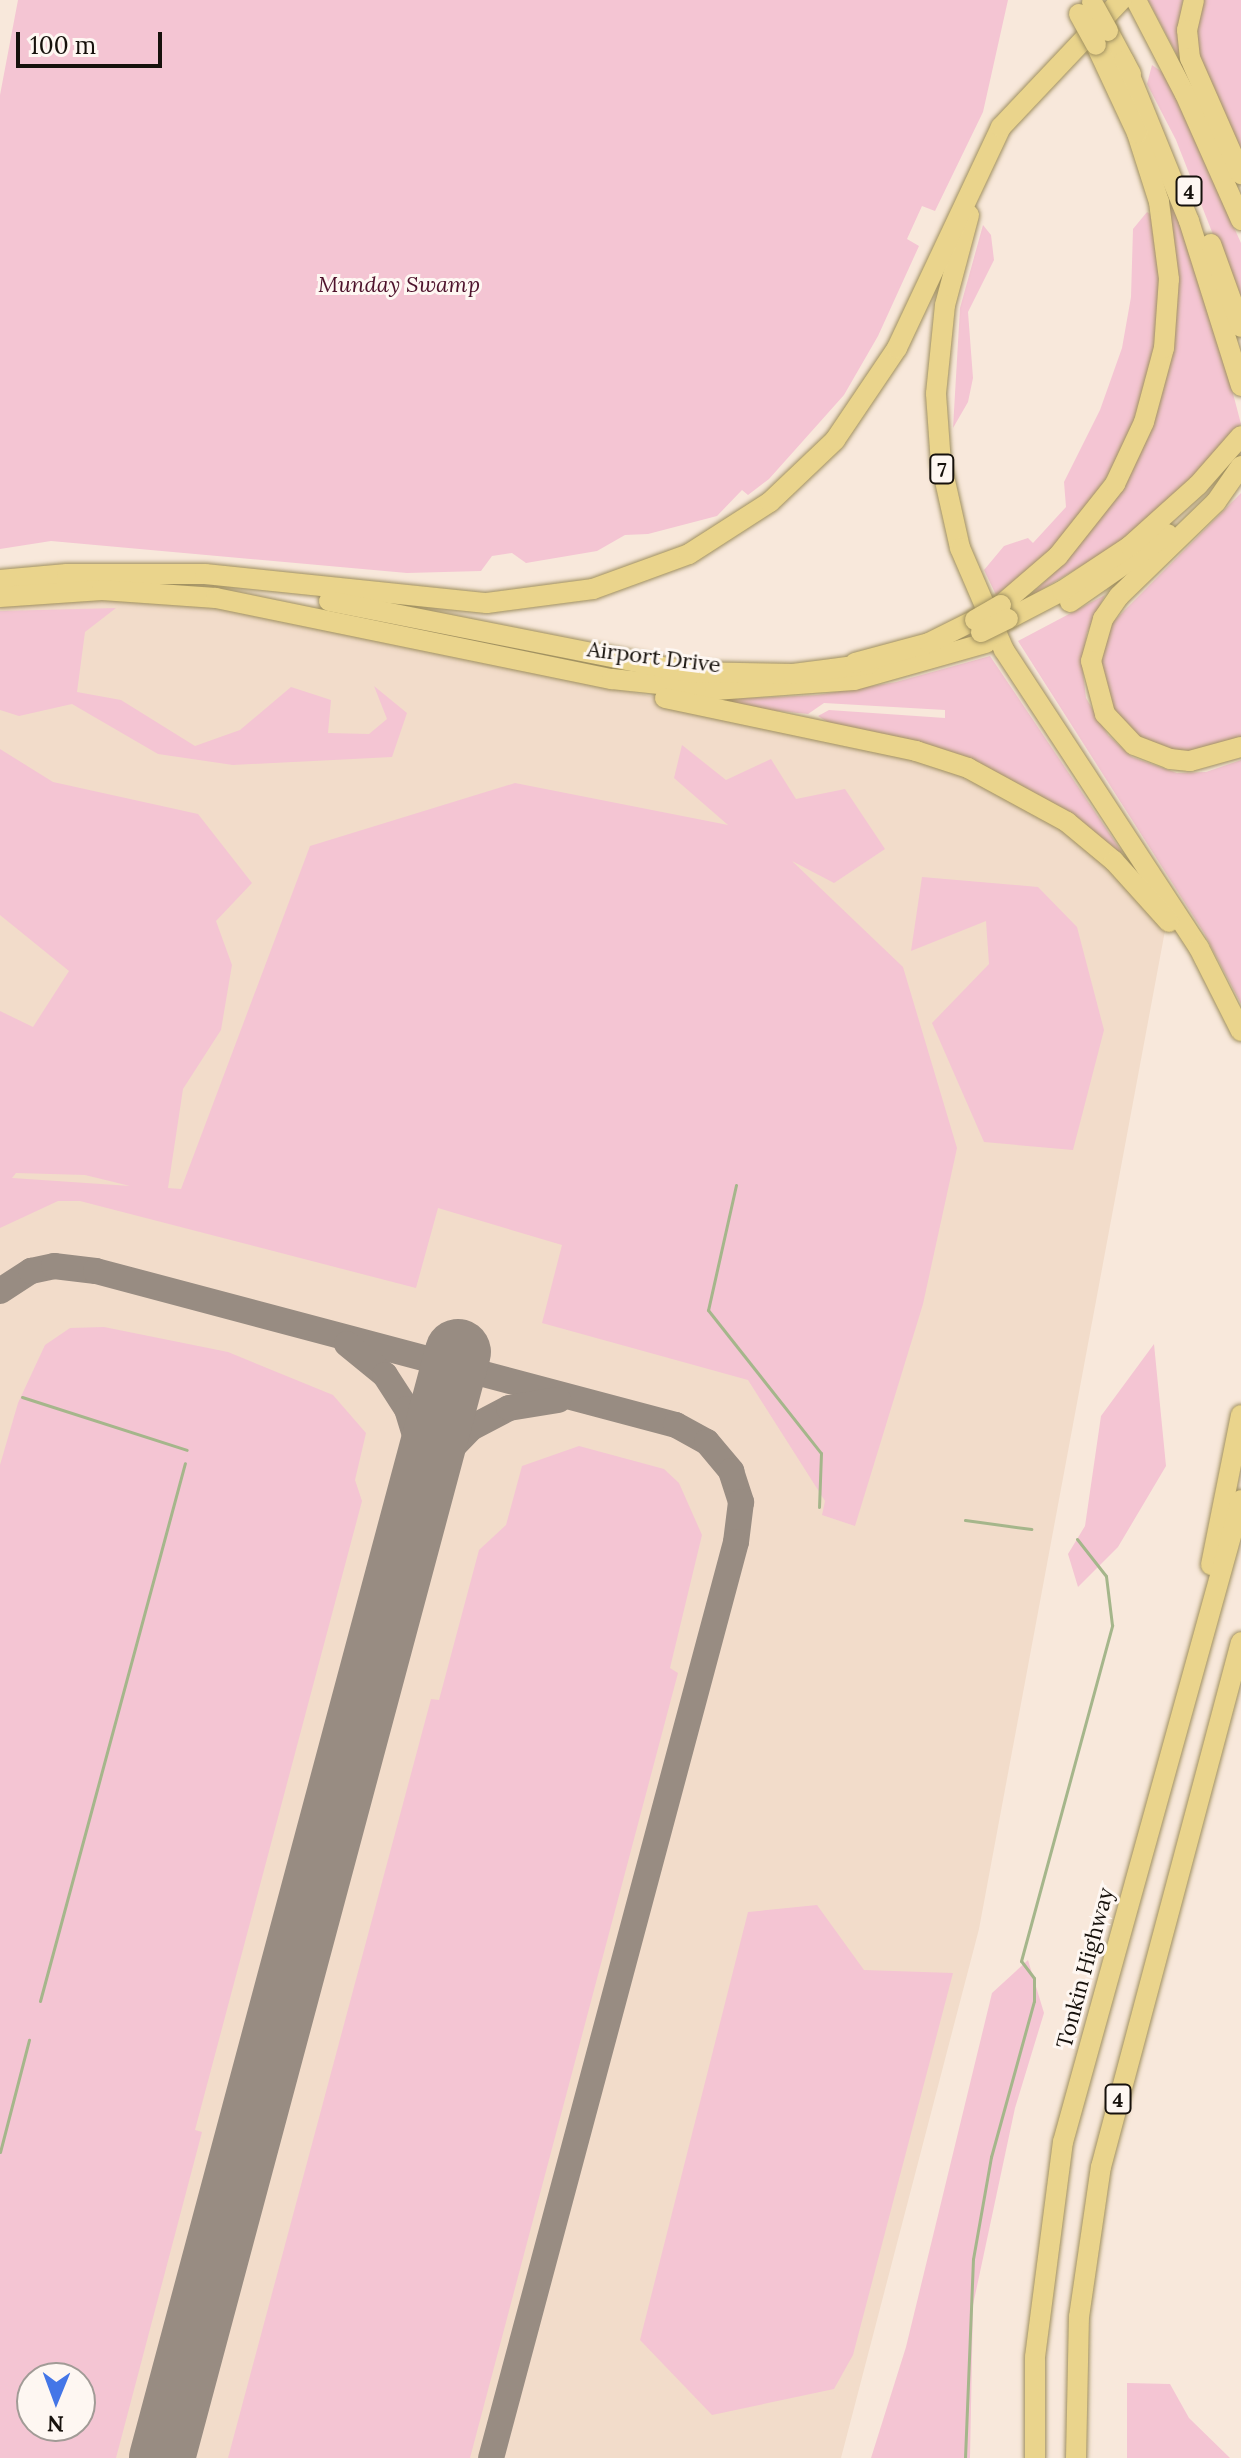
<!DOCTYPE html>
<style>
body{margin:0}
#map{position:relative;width:1241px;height:2458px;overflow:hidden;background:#f8e8db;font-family:Lora,serif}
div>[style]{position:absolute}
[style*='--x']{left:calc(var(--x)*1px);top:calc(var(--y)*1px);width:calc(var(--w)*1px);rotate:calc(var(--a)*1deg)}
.built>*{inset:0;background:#f2dcca}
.green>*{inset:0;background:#f4c5d3}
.stream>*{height:3px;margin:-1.5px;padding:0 1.5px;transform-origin:1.5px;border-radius:1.5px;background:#a5b68b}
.taxiway>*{height:26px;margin:-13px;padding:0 13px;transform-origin:13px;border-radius:13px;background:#988c82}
.runway>*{height:66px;margin:-33px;padding:0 33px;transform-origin:33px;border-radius:33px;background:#988c82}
.roads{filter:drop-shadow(0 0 2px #a0905f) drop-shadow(0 0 2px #a0905f)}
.highway>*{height:20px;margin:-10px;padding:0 10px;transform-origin:10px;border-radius:10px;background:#ead48c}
.bridges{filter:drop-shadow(0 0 2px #a0905f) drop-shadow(0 0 2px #a0905f)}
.highway-bridge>*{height:20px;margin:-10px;padding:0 10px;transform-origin:10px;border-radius:10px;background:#ead48c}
span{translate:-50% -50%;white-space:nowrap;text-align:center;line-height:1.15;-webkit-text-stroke:6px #fef7f2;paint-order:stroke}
.shield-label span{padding:2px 6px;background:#fef7f2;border:2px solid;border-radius:6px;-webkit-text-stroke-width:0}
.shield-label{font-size:20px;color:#16110c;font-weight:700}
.park-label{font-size:22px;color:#4e132c;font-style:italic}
.street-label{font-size:22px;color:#16110c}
.north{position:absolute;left:16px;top:2362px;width:80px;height:80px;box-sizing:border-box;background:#fef7f2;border:2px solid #a19b96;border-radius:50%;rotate:181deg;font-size:22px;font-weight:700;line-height:32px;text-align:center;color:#16110c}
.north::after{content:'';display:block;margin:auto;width:28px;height:36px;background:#4476e7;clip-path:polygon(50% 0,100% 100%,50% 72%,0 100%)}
.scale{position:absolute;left:16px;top:32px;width:146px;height:36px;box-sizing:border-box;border:4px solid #16110c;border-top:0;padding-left:10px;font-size:24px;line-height:28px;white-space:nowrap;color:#16110c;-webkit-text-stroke:6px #fef7f2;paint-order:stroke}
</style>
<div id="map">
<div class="built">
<i style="clip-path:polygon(evenodd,141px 591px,916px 751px,1040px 805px,1167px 920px,979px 1929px,841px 2458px,0 2458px,0 598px,141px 591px,32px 2378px,80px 2378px,80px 2426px,32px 2426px,32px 2378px)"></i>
</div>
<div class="green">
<i style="clip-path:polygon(18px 0,1008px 0,983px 112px,935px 211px,922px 206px,907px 239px,919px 246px,878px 336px,844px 395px,769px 479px,748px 495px,742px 490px,717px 516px,648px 534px,625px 535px,597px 551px,526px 563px,512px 553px,492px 556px,481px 571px,407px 573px,51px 541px,0 549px,0 95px)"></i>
<i style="clip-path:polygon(1148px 0,1183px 0,1178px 31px,1182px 53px,1177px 55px)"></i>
<i style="clip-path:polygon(1199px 0,1241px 0,1241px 152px,1194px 47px)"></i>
<i style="clip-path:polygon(1152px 65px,1165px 74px,1241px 243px,1241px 306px,1176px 140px,1147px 84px)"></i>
<i style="clip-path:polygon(1156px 158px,1209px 302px,1241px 424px,1175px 496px,1112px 548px,1029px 597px,1056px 570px,1165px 377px)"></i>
<i style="clip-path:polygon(1147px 212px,1155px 217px,1161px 281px,1155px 349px,1137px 417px,1117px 461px,1076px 524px,1032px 568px,996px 595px,984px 570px,1004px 546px,1028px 538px,1033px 543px,1066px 507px,1064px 482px,1100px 410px,1122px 348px,1131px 297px,1133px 229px)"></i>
<i style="clip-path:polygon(983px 225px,991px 235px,994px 260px,968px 312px,973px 378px,968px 402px,953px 428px,960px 308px)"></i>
<i style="clip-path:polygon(1241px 493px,1241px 740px,1213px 755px,1148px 747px,1113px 715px,1098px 666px,1113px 622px)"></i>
<i style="clip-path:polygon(1105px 595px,1087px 633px,1082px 663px,1086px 698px,1108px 735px,1132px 757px,1177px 773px,1206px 772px,1241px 760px,1241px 1004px,1204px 933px,1018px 641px)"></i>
<i style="clip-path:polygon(116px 608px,85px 632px,77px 692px,121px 700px,195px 746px,240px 730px,291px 687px,331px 700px,328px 733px,369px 734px,387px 719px,374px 686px,407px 713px,392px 757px,233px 765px,158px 754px,72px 704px,19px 716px,0 710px,0 611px)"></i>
<i style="clip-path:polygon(990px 656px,1122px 852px,1117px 855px,1058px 810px,839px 729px,818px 716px,829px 710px,945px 718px,945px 710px,824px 703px,808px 714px,778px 711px,776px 715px,726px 706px,727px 699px,817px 695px,896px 682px)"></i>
<i style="clip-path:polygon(evenodd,682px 745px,726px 780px,771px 759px,796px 799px,845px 789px,885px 849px,834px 883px,792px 861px,903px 967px,957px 1148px,923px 1304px,855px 1526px,822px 1515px,825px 1501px,748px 1380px,542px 1323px,562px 1245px,438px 1208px,416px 1288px,80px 1201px,58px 1201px,0 1228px,0 1011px,33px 1027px,69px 971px,0 915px,0 749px,53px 782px,198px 814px,252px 883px,216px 921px,232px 965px,221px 1030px,183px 1089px,168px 1188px,181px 1189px,310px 846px,515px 783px,728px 825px,674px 778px,682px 745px,16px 1173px,85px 1175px,130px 1186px,12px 1178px,16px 1173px)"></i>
<i style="clip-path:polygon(922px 877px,1038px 887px,1077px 927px,1104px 1030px,1073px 1150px,984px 1142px,932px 1023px,989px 964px,986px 921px,911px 951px)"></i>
<i style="clip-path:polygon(evenodd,104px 1327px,228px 1352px,333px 1395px,366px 1433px,355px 1480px,362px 1501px,195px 2130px,202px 2132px,116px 2458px,0 2458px,0 1465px,18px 1403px,45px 1345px,70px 1328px,104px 1327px,80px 2378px,80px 2426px,32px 2426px,32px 2378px,80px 2378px)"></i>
<i style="clip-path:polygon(1154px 1344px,1166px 1466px,1118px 1547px,1078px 1587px,1068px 1554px,1085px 1526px,1101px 1416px)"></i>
<i style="clip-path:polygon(579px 1446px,664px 1469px,679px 1483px,702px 1535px,670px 1668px,678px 1673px,470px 2458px,228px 2458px,431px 1699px,439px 1700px,479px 1550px,506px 1525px,522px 1466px)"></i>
<i style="clip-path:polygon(817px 1905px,864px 1970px,953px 1973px,853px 2355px,834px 2389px,712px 2415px,640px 2340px,748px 1912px)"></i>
<i style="clip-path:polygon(1028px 1960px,1044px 2013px,1015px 2108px,973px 2305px,970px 2458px,871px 2458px,906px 2347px,992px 1993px)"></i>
<i style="clip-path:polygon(1127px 2383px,1170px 2384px,1189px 2418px,1230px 2458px,1127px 2458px)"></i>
</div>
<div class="stream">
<i style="--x:736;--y:1185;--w:128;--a:102.6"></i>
<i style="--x:708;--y:1310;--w:182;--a:51.7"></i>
<i style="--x:821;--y:1453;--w:54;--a:92.1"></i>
<i style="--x:22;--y:1397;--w:173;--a:17.8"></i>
<i style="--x:965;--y:1520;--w:67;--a:7.8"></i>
<i style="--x:40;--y:2001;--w:557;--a:-74.92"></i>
<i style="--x:0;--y:2152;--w:116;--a:-75.5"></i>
<i style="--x:965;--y:2458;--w:199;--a:-87.7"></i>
<i style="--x:973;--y:2259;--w:104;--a:-80"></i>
<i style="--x:991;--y:2157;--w:162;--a:-74.6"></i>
<i style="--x:1034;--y:2001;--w:23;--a:-90"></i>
<i style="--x:1034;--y:1978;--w:21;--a:-127"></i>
<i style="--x:1021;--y:1961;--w:348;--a:-74.8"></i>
<i style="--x:1112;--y:1625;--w:49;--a:-97"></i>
<i style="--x:1106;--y:1576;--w:47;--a:-128.1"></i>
</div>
<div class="taxiway">
<i style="--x:0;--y:1291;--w:37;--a:-33"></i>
<i style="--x:31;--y:1271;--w:24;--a:-12"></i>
<i style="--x:54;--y:1266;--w:42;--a:6.8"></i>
<i style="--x:96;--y:1271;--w:600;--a:14.87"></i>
<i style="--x:676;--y:1425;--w:35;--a:29"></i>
<i style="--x:707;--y:1442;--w:38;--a:50"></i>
<i style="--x:731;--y:1471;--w:33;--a:72"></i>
<i style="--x:741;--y:1502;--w:40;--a:97.1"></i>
<i style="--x:736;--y:1542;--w:948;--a:104.97"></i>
<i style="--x:347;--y:1344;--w:49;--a:39.2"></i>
<i style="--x:385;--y:1375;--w:40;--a:57.1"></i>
<i style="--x:407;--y:1409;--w:38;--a:73"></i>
<i style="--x:418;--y:1445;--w:60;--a:91"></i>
<i style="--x:421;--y:1494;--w:44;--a:-58.8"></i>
<i style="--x:444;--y:1456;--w:39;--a:-46"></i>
<i style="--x:471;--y:1428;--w:43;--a:-27.8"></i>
<i style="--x:509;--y:1408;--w:50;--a:-9.3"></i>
</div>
<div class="runway">
<i style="--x:162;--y:2458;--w:1145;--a:-75.02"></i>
</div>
<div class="roads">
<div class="highway">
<i style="--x:1136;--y:0;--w:106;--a:62.5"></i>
<i style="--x:1185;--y:94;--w:138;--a:66"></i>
<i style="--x:1194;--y:0;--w:31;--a:103"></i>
<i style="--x:1187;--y:30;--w:28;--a:84"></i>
<i style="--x:1190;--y:58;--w:127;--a:66.3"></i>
<i style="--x:1108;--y:31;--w:49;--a:61.9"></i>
<i style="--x:1124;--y:61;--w:173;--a:67.9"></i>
<i style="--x:1189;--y:221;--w:173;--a:72.5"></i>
<i style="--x:969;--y:215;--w:93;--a:104.9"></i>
<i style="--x:945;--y:305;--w:89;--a:95.8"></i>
<i style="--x:936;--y:394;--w:69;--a:85.9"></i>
<i style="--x:941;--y:463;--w:87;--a:77.4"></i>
<i style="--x:960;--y:548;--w:111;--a:66.7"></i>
<i style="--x:1004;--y:650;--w:356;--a:56.8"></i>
<i style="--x:1199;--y:948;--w:93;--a:63.2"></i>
<i style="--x:1211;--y:244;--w:88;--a:70.1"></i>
<i style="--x:1241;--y:466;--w:44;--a:124.8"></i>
<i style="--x:1216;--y:502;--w:135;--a:135.9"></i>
<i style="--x:1119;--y:596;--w:28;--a:125"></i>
<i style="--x:1103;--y:619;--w:44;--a:105.9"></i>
<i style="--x:1091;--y:661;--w:55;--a:75.2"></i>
<i style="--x:1105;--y:714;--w:42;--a:46.9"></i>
<i style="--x:1134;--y:745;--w:39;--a:21"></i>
<i style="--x:1170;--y:759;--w:20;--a:6"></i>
<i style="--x:1190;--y:761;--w:53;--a:-15.4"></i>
<i style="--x:0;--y:580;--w:67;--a:-5.1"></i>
<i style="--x:67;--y:574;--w:138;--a:0"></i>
<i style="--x:205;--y:574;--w:283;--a:5.9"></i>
<i style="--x:487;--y:603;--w:107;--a:-7.5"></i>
<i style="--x:593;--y:589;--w:102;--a:-20"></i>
<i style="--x:689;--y:554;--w:96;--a:-32.7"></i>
<i style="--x:770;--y:502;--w:90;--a:-43.6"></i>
<i style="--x:835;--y:440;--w:111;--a:-56"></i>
<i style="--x:897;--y:348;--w:244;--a:-64.8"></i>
<i style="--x:1001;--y:127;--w:175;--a:-46.6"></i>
<i style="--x:0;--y:597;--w:102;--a:-3.9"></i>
<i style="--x:102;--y:590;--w:114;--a:4"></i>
<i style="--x:216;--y:598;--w:404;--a:11.6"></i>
<i style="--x:612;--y:679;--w:104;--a:6.1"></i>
<i style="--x:715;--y:690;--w:139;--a:-4.1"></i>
<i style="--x:854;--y:680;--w:137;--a:-15.7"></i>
<i style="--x:329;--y:601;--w:365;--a:11.2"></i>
<i style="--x:687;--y:672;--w:106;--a:1.1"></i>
<i style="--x:793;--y:674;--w:77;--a:-7.5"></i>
<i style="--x:1070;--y:602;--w:119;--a:-34.8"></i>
<i style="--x:1001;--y:605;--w:75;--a:-40.7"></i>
<i style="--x:1058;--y:556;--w:92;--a:-51.6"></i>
<i style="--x:1115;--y:484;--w:68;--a:-64.9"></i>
<i style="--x:1144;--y:422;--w:77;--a:-74.9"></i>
<i style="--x:1164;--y:348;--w:69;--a:-85.9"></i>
<i style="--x:1169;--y:279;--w:78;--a:-97.4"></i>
<i style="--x:1159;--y:202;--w:72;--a:-107.7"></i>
<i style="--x:1137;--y:133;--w:97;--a:-115"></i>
<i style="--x:1008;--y:619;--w:61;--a:-27.4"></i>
<i style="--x:1062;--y:591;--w:82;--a:-33.5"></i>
<i style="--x:1130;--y:546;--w:91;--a:-41.9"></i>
<i style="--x:1198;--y:485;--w:65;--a:-48.7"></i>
<i style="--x:855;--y:663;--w:77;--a:-15.1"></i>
<i style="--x:929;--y:643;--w:51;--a:-26.6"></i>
<i style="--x:665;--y:698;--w:257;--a:11.9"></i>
<i style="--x:916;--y:751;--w:55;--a:18.1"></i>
<i style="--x:968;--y:768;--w:113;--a:28.6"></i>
<i style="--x:1067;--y:822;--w:61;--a:39.7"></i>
<i style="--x:1114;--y:861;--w:82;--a:48"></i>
<i style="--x:1211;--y:1565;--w:153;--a:-78.7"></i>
<i style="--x:1035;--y:2458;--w:101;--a:-90"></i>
<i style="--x:1035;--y:2357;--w:217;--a:-82.6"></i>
<i style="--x:1063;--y:2142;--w:666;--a:-74.5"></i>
<i style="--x:1076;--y:2458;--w:141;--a:-88.8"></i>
<i style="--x:1079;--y:2317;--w:152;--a:-81.7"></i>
<i style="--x:1101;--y:2167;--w:543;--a:-75.07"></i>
</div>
</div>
<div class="bridges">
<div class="highway-bridge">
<i style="--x:1092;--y:2;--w:33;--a:61"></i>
<i style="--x:1079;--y:14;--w:35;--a:61"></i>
<i style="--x:975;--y:620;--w:30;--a:-30"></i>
<i style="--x:981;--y:632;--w:30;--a:-26"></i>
</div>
</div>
<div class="shield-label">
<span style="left:1189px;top:191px">4</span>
<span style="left:942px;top:469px">7</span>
<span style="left:1118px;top:2099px">4</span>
</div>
<div class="park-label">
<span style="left:399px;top:285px">Munday Swamp</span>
</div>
<div class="street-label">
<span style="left:654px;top:657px;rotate:7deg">Airport Drive</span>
<span style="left:1085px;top:1968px;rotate:-75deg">Tonkin Highway</span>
</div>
<div class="north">N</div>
<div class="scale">100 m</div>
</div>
